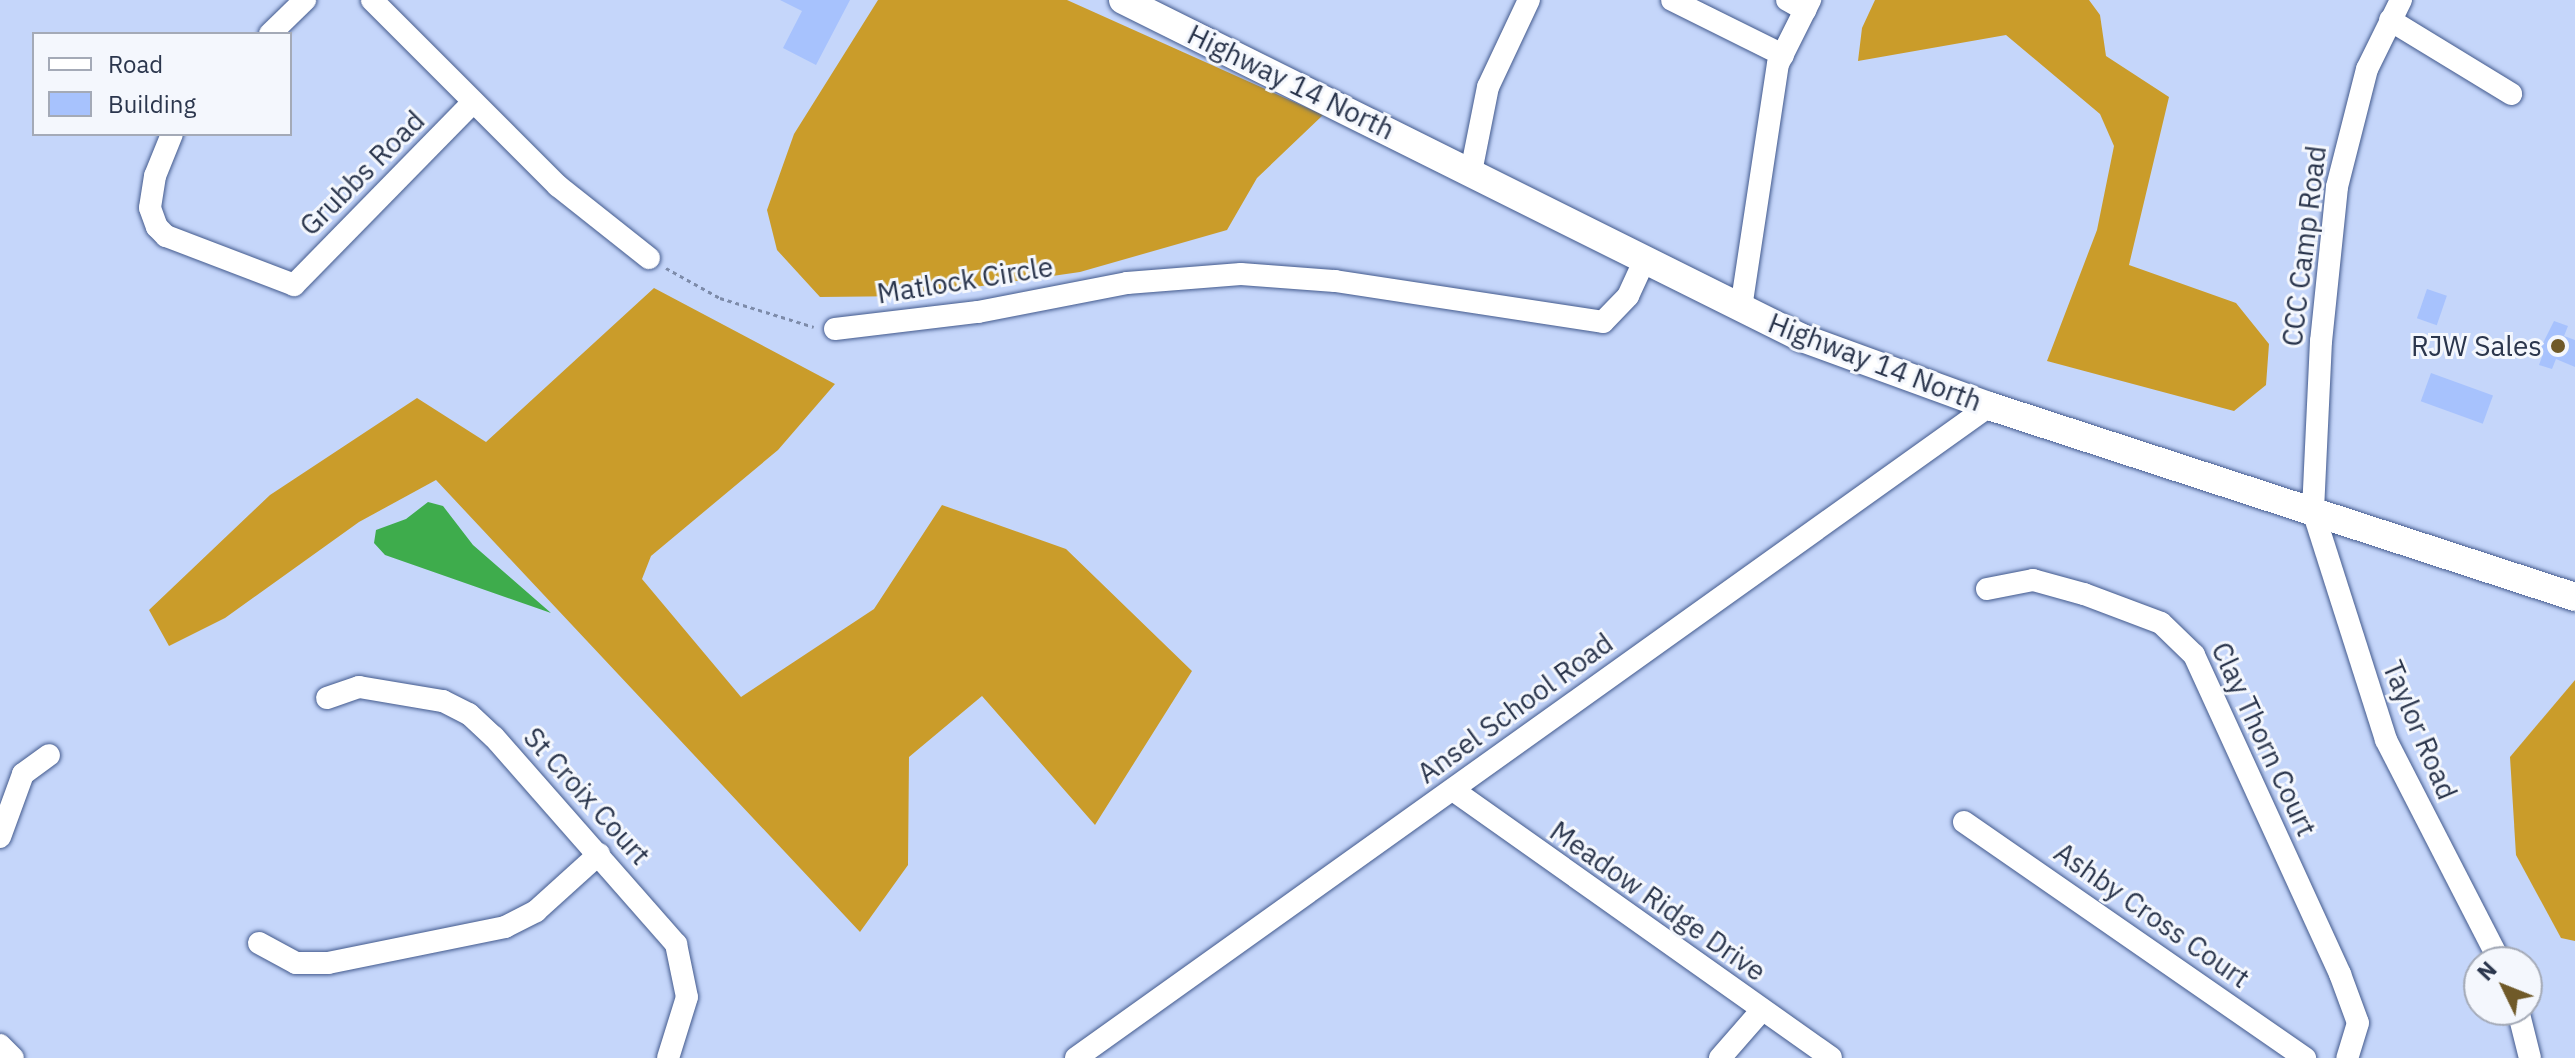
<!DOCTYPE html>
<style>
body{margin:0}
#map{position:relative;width:2575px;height:1058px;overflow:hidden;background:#c5d6fa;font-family:"IBM Plex Sans",sans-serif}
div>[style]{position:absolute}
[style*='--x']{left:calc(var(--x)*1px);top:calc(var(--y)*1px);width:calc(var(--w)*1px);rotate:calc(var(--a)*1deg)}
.forest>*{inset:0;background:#ca9c2a}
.water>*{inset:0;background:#3eac4c}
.building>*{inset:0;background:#a7c2fd;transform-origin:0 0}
.path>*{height:3px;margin-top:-1.5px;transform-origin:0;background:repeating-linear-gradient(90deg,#7d8ba9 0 4px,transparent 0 8px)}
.roads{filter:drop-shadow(0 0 2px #435a8d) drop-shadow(0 0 2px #435a8d)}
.minor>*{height:22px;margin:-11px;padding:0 11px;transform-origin:11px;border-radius:11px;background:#fff}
.major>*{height:28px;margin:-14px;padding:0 14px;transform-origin:14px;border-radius:14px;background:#fff}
.dots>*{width:22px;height:22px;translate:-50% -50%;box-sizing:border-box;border:4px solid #f4f7fd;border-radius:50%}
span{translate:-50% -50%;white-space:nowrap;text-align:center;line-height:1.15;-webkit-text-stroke:6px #f4f7fd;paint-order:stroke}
.street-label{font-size:28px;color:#2b364d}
.poi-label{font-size:28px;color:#2b364d}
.right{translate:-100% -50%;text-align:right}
.legend{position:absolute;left:32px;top:32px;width:260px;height:104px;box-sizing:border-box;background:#f4f7fd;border:2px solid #a4aab7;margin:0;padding:10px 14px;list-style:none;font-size:24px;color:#2b364d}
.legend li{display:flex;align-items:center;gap:16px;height:40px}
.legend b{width:40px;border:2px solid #a4aab7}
.north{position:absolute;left:2463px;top:946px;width:80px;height:80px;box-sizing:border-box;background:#f4f7fd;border:2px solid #a4aab7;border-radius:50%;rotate:313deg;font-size:22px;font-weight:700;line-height:32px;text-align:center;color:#2b364d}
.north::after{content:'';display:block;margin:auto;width:28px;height:36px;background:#705a29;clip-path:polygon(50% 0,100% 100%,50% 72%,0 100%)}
</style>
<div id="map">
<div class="forest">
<i style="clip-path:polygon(878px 0,1067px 0,1323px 115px,1257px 178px,1227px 230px,1080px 272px,912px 296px,820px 297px,777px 250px,767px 210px,794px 134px)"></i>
<i style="clip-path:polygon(1875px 0,2089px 0,2100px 15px,2106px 56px,2169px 97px,2129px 265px,2236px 303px,2269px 344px,2266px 385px,2234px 411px,2047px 361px,2097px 230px,2114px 146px,2100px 114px,2006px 35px,1858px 61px,1862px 28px)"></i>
<i style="clip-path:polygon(654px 288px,835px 384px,778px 450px,651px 556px,642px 579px,741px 697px,874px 609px,942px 505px,1066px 549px,1192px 671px,1095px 825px,982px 696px,909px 757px,908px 865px,860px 932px,436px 480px,359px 522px,225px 618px,169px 646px,149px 610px,270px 495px,417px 398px,486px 442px)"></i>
<i style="clip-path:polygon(2575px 680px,2575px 941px,2561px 938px,2516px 855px,2510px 757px)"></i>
</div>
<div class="water">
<i style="clip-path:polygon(428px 502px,443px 506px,473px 545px,551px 613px,385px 555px,374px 543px,376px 530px,406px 519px)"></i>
</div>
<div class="building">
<i style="clip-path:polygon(780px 0,850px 0,816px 65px,783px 48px,802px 11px)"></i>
<i style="left:2427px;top:289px;width:21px;height:31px;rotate:19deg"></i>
<i style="clip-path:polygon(2554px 321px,2568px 326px,2564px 336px,2575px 340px,2575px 367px,2556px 359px,2552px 369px,2539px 365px,2543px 354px,2538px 353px)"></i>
<i style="left:2431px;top:373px;width:66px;height:30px;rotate:20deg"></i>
</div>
<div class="path">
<i style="--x:666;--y:268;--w:62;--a:29.1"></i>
<i style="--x:720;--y:298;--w:98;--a:17.1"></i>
</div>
<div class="roads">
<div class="minor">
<i style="--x:372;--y:0;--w:263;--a:45"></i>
<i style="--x:558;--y:186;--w:116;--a:38.4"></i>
<i style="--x:1672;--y:0;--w:124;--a:26.4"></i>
<i style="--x:1787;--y:0;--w:21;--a:29"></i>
<i style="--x:2401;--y:0;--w:77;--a:116.2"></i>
<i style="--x:2367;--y:69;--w:122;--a:104.3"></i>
<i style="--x:2337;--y:187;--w:155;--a:95.9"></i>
<i style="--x:2321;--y:341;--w:170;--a:92.7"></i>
<i style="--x:2313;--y:511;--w:240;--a:72.3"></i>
<i style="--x:2386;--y:740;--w:250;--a:62.8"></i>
<i style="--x:2390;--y:20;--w:142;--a:31.4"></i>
<i style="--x:270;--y:34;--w:49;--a:-44.2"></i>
<i style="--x:172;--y:134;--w:45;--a:112"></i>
<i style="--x:155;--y:176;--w:32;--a:99"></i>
<i style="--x:150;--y:208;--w:20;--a:70"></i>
<i style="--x:157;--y:227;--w:13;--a:45"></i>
<i style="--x:166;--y:236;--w:137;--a:20.9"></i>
<i style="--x:294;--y:285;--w:256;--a:-45.6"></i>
<i style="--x:1471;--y:172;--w:87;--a:-78.7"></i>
<i style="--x:1488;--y:87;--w:96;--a:-64.8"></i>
<i style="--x:1741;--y:308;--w:247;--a:-81.4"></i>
<i style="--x:1778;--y:64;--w:72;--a:-63.4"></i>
<i style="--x:835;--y:329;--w:144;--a:-6.8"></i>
<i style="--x:978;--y:312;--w:152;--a:-11"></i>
<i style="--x:1127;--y:283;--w:114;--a:-4.5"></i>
<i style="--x:1241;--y:274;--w:94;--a:4.3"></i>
<i style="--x:1335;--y:281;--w:271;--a:8.7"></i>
<i style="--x:1603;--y:322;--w:36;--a:-46"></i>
<i style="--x:1628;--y:296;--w:41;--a:-65.3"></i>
<i style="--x:1987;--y:589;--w:47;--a:-11.1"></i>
<i style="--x:2033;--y:580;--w:53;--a:15.4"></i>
<i style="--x:2084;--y:594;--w:82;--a:20.6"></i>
<i style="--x:2161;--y:623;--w:46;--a:44.1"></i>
<i style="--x:2194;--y:655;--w:351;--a:65.4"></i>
<i style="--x:2340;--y:974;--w:52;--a:69.8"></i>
<i style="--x:2358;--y:1023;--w:37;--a:107"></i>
<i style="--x:327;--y:698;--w:34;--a:-19"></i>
<i style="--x:359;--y:687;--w:85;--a:9.5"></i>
<i style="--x:443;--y:701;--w:29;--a:27"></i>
<i style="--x:469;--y:714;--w:34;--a:43"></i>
<i style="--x:494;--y:737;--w:276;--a:48.7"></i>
<i style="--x:676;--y:944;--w:54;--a:78.3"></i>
<i style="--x:687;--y:997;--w:64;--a:107.3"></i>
<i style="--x:1453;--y:790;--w:463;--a:35.3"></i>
<i style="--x:1964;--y:822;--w:415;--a:34.7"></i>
<i style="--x:0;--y:837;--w:67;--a:-69.9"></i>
<i style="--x:23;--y:774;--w:32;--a:-36"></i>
<i style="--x:259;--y:943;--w:42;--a:28.4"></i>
<i style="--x:296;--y:963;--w:32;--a:0"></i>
<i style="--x:328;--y:963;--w:181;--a:-11.5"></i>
<i style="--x:505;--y:927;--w:35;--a:-27"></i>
<i style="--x:536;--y:911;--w:85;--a:-42.1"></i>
<i style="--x:2518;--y:1010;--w:49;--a:76"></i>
<i style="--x:0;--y:1045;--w:18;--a:45"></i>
<i style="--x:1076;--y:1058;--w:1122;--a:-35.53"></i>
<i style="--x:1720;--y:1058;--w:64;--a:-48.8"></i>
</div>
<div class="major">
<i style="--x:1123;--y:0;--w:758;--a:26.46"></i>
<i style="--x:1802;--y:338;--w:199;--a:20"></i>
<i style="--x:1989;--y:406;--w:616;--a:18.05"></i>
</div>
</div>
<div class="dots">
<i style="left:2558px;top:346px;background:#705a29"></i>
</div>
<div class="street-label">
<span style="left:1291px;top:82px;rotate:26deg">Highway 14 North</span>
<span style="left:362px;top:173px;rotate:-45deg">Grubbs Road</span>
<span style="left:2304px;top:246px;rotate:-83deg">CCC Camp Road</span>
<span style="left:965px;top:280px;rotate:-9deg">Matlock Circle</span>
<span style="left:1875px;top:362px;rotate:21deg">Highway 14 North</span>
<span style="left:1515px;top:708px;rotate:-36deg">Ansel School Road</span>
<span style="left:2420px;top:730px;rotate:67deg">Taylor Road</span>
<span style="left:2264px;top:739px;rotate:65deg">Clay Thorn Court</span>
<span style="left:587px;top:796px;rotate:48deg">St Croix Court</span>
<span style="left:1658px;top:901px;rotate:35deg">Meadow Ridge Drive</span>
<span style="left:2152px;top:915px;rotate:35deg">Ashby Cross Court</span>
</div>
<div class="poi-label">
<span class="right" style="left:2542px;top:346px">RJW Sales</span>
</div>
<ul class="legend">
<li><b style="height:10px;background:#fff"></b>Road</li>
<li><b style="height:22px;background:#a7c2fd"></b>Building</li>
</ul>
<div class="north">N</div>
</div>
